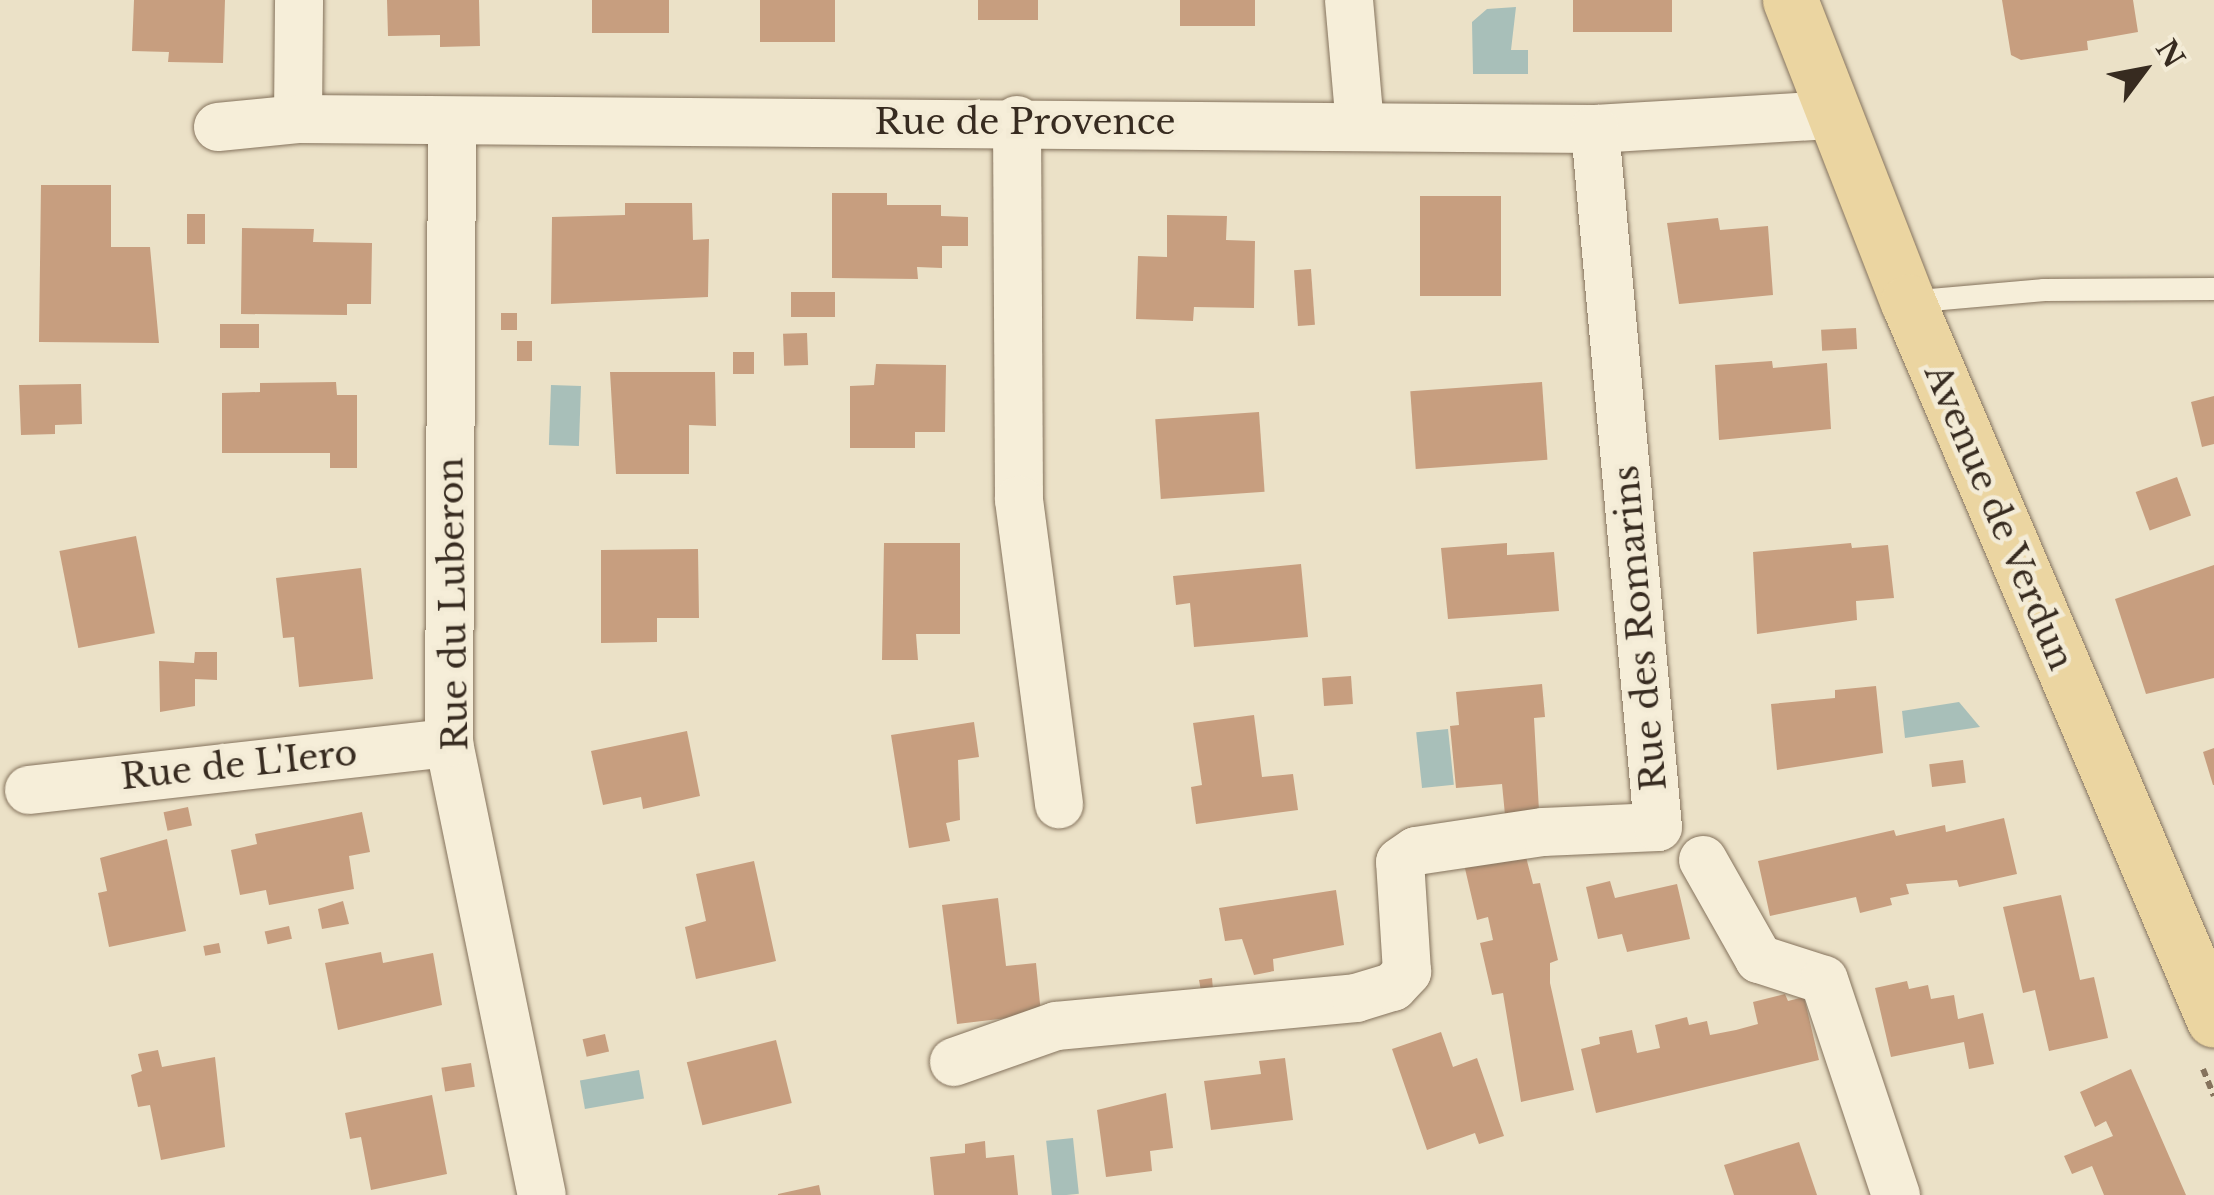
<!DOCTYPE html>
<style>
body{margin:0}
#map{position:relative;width:2214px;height:1195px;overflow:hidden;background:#ebe1c7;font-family:"Libre Baskerville",serif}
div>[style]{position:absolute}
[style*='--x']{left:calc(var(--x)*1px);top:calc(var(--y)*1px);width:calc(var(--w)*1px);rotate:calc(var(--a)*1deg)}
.water>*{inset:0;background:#a8bfb9;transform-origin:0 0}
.building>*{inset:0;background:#c79e7f;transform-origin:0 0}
.path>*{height:6px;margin-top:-3px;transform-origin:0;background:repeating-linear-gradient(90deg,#85735d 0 8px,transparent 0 13px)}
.roads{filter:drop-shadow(0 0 2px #85735d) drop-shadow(0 0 2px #85735d)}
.lane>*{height:22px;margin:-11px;padding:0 11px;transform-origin:11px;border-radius:11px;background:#f6eed9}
.street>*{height:48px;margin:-24px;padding:0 24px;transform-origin:24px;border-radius:24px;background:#f6eed9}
.primary>*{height:55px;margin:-27.5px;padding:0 27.5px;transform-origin:27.5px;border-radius:27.5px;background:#ebd5a1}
span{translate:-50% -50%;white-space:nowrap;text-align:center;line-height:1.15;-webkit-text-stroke:9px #f3ebd6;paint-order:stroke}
.street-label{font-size:35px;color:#372b20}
.north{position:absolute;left:2094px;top:20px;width:100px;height:100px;-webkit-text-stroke:8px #f3ebd6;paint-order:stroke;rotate:58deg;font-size:28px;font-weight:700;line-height:40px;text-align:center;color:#372b20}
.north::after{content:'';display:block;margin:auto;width:35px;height:45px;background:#372b20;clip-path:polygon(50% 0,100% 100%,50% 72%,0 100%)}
</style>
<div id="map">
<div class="water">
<i style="clip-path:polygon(1516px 7px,1511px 50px,1528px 50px,1528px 74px,1473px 74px,1472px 22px,1487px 9px)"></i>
<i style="left:551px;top:385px;width:30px;height:60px;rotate:2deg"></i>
<i style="clip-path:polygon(1959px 702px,1980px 727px,1905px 738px,1902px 711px)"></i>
<i style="left:1448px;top:729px;width:56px;height:32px;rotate:84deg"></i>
<i style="left:639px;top:1070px;width:29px;height:60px;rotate:80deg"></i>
<i style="left:1073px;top:1138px;width:56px;height:27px;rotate:84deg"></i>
</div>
<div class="building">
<i style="clip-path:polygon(134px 0,225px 0,223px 63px,168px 62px,169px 52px,132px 51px)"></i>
<i style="clip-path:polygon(387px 0,479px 0,480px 46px,440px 47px,440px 35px,388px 36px)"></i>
<i style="left:592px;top:0;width:77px;height:33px"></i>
<i style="left:760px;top:0;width:75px;height:42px"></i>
<i style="left:978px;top:0;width:60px;height:20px"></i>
<i style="left:1180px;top:0;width:75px;height:26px"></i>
<i style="left:1573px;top:0;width:99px;height:32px"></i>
<i style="clip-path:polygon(2002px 0,2133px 0,2138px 32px,2087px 41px,2088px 50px,2021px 60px,2011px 55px)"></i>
<i style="clip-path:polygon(41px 185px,111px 185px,111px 247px,150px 247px,159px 343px,39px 342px)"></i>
<i style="clip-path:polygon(832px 193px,887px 193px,887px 205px,941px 205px,941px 216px,968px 217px,968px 246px,942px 246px,942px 268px,917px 267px,918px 279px,832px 278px)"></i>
<i style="left:1501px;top:196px;width:100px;height:81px;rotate:90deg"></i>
<i style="clip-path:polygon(625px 203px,692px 203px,693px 240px,709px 239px,708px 297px,551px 304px,552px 217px,625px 215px)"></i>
<i style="left:187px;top:214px;width:18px;height:30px"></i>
<i style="clip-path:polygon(1167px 215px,1227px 216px,1226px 240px,1255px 241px,1254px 308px,1194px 307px,1193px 321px,1136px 319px,1138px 256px,1167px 257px)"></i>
<i style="clip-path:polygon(1718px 218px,1720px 230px,1768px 226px,1773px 295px,1679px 304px,1667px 223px)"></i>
<i style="clip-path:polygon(242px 228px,314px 229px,313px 242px,372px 243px,371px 304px,347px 304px,347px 315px,241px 314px)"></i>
<i style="left:1311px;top:269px;width:56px;height:17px;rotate:86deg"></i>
<i style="left:791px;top:292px;width:44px;height:25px"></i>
<i style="left:501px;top:313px;width:16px;height:17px"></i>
<i style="left:220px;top:324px;width:39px;height:24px"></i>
<i style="left:1856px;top:328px;width:21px;height:35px;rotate:87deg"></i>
<i style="left:807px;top:333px;width:32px;height:24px;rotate:88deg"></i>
<i style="left:517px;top:341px;width:15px;height:20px"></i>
<i style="left:754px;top:352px;width:22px;height:21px;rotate:90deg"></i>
<i style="clip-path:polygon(1772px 361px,1773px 368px,1827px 363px,1831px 429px,1719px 440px,1715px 365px)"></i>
<i style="clip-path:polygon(876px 364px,946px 365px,945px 432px,915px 432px,915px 448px,850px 448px,850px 386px,874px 385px)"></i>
<i style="clip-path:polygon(610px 372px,715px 372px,716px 426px,689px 425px,689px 474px,616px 474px)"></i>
<i style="clip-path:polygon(336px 382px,337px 395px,357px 395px,357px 468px,330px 468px,330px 453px,222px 453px,222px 393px,260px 392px,260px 383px)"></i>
<i style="left:1542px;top:382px;width:78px;height:132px;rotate:86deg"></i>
<i style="clip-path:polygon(81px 384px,82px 424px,55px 425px,55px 434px,21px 435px,19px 385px)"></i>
<i style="clip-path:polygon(2214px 396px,2214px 444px,2202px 447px,2191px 402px)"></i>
<i style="left:1259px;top:412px;width:80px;height:104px;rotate:86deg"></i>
<i style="left:2177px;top:477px;width:41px;height:44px;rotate:70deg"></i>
<i style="left:136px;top:536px;width:99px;height:78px;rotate:79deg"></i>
<i style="clip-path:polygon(884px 543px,960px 543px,960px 634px,916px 634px,918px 660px,882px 660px)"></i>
<i style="clip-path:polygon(1507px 543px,1507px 555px,1554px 552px,1559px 611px,1448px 619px,1441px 548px)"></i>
<i style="clip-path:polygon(1851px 543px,1852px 548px,1888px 545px,1894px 598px,1856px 601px,1857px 620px,1757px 634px,1753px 552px)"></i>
<i style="clip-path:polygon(698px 549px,699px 618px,657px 618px,657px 642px,601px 643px,601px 550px)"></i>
<i style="clip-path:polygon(1301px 564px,1308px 637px,1194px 647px,1190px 603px,1176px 605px,1173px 576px)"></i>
<i style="clip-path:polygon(2214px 565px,2214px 678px,2146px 694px,2115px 599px)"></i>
<i style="clip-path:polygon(361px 568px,373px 679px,299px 687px,294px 637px,283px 638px,276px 578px)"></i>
<i style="clip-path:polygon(195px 652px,217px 652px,217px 680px,195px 679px,195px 706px,160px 712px,159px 661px,194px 663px)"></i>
<i style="left:1351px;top:676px;width:28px;height:29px;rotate:86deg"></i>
<i style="clip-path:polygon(1542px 684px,1545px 717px,1534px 718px,1539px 811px,1505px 815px,1502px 784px,1456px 788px,1450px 726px,1459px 725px,1456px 692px)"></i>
<i style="clip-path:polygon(1876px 686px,1883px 753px,1777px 770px,1771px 704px,1835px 698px,1835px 690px)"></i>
<i style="clip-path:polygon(1254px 715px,1262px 777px,1293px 774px,1298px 810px,1196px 824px,1191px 787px,1202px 785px,1193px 723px)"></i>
<i style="clip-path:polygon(974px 722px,979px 757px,958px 760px,960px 820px,946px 823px,950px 841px,909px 848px,891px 735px)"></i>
<i style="clip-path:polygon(687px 731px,700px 796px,643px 809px,641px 797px,603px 805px,591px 751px)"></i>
<i style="clip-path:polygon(2214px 748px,2214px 785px,2213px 785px,2203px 752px)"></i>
<i style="left:1963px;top:760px;width:23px;height:34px;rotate:83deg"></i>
<i style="left:188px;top:807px;width:19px;height:25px;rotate:78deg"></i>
<i style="clip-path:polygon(362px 812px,370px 852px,349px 856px,354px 889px,269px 905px,266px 890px,240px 895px,231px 850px,257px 844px,255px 834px)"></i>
<i style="clip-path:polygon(2004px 818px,2017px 874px,1959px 887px,1957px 880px,1906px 884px,1909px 894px,1890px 898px,1892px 905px,1860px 913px,1856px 897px,1770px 916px,1758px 861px,1894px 830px,1896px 836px,1945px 825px,1946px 832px)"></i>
<i style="clip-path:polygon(167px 839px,186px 931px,109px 947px,98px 893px,107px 891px,100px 858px)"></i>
<i style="clip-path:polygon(1526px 857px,1533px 884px,1540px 883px,1558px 960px,1550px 963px,1550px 983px,1574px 1090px,1521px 1102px,1503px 993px,1492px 995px,1480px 943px,1493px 940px,1488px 917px,1477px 920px,1463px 860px)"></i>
<i style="clip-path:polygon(754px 861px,776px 961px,696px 979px,685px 927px,706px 921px,696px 874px)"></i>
<i style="clip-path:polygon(1610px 881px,1615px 898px,1677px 884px,1690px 939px,1627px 952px,1622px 934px,1598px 939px,1586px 887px)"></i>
<i style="clip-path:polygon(1336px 890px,1344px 945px,1273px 959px,1274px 971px,1254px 975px,1242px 939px,1225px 941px,1219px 908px)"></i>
<i style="clip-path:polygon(2061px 895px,2080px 980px,2094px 977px,2108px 1038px,2049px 1051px,2035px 990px,2023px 993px,2003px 907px)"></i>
<i style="clip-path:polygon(998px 898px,1006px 966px,1036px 963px,1041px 1014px,957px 1024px,942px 905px)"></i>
<i style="clip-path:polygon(343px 901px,349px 924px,322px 929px,318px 909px)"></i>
<i style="left:289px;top:926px;width:13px;height:25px;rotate:77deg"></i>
<i style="left:219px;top:943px;width:10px;height:16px;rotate:79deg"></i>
<i style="clip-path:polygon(381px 952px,383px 963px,433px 953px,442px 1005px,338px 1030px,325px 963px)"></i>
<i style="clip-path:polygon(1212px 978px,1213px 990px,1201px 991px,1199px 980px)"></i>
<i style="clip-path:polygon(1907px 981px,1909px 989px,1928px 985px,1931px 999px,1954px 995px,1958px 1019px,1983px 1013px,1994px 1064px,1969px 1069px,1964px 1042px,1891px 1057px,1875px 988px)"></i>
<i style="clip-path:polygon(1785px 994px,1788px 1001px,1804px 997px,1819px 1060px,1596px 1113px,1581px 1049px,1600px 1044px,1599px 1037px,1632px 1030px,1637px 1053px,1660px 1048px,1655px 1025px,1687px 1017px,1689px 1025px,1707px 1021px,1710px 1035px,1736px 1030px,1758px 1024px,1753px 1002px)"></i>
<i style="clip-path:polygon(1441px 1032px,1453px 1067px,1477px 1058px,1504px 1136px,1479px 1144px,1475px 1133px,1427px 1150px,1392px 1049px)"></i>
<i style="left:605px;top:1034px;width:18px;height:23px;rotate:77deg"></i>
<i style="left:776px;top:1040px;width:65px;height:92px;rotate:76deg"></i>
<i style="clip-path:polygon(158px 1050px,162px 1067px,215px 1057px,225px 1147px,161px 1160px,150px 1105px,138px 1107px,131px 1075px,142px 1071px,138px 1054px)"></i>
<i style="clip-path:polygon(1285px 1058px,1293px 1120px,1211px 1130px,1204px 1081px,1261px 1074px,1259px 1061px)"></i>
<i style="left:471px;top:1063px;width:24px;height:30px;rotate:81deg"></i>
<i style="clip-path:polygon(2131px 1069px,2145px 1101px,2186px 1195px,2104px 1195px,2092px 1166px,2072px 1174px,2064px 1156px,2113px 1136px,2106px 1121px,2095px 1127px,2080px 1092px)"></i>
<i style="clip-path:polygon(1166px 1093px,1173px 1148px,1150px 1151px,1152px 1171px,1106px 1177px,1097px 1110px)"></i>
<i style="clip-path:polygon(432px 1095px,447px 1174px,371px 1190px,361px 1137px,350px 1139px,345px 1113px)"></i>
<i style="clip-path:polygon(985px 1141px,986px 1158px,1014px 1155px,1018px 1195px,934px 1195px,930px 1157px,965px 1153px,965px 1144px)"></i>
<i style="clip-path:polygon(1799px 1142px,1817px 1195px,1734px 1195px,1724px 1165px)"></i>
<i style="clip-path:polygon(819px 1185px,821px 1195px,778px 1195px,778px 1194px)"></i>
</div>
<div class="path">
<i style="--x:2203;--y:1069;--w:29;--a:68"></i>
</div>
<div class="roads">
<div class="lane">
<i style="--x:1908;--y:302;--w:137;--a:-5"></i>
<i style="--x:2044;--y:290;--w:170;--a:-0.3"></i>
</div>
<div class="street">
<i style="--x:1349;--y:0;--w:125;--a:85"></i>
<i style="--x:298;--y:119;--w:119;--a:-89.5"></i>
<i style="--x:1017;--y:120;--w:380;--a:89.7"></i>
<i style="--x:1019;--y:500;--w:307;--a:82.5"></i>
<i style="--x:452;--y:123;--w:620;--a:90.28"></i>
<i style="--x:449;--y:743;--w:461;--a:78.4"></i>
<i style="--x:218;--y:127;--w:80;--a:-5.7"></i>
<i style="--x:298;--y:119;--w:1297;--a:0.44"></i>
<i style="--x:1595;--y:129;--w:238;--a:-3.4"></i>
<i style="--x:29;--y:790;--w:423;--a:-6.4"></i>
<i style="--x:1703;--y:860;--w:114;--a:60.5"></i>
<i style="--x:1759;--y:959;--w:68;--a:17.9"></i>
<i style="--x:1824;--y:980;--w:227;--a:71.5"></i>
<i style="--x:954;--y:1062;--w:108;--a:-19.4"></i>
<i style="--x:1056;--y:1026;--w:301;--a:-5.3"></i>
<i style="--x:1356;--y:998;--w:39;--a:-17"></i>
<i style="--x:1393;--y:987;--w:21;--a:-47"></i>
<i style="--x:1407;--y:972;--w:110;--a:-93.6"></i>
<i style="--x:1400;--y:862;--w:19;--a:-35"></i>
<i style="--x:1416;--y:851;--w:128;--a:-8.5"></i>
<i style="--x:1543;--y:832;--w:115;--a:-2.5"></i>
<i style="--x:1658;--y:827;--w:701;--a:-95.16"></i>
</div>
<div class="primary">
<i style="--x:1790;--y:0;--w:324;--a:68.7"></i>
<i style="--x:1908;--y:302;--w:780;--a:66.92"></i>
</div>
</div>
<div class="street-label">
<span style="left:1025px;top:122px">Rue de Provence</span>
<span style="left:1999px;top:517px;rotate:67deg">Avenue de Verdun</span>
<span style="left:453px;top:604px;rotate:-91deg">Rue du Luberon</span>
<span style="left:1640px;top:628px;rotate:-95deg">Rue des Romarins</span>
<span style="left:239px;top:765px;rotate:-6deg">Rue de L'Iero</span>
</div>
<div class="north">N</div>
</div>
